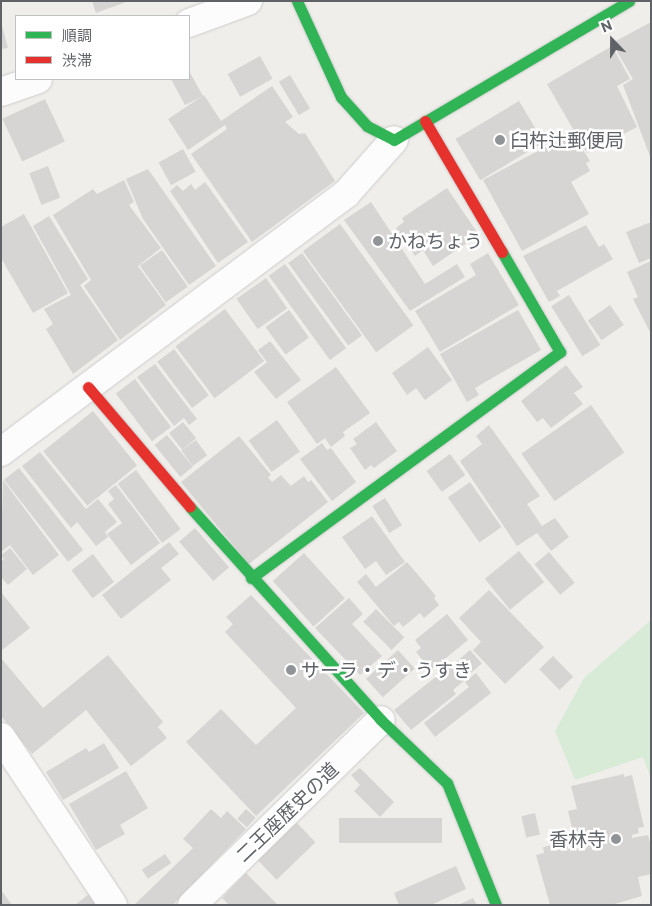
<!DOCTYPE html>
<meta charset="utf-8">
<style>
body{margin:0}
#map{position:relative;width:652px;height:906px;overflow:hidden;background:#efeeea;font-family:Commissioner,"Noto Sans JP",sans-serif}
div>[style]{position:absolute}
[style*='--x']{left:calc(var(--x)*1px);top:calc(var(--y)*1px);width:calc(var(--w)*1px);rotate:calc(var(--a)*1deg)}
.green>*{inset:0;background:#d8ebd6}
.building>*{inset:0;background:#d6d5d3;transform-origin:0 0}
.roads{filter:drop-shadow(0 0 1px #cbcccc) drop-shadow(0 0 1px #cbcccc)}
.street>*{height:28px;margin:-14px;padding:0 14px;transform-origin:14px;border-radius:14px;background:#fdfcfc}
.fast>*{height:11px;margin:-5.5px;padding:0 5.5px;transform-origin:5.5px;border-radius:5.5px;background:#30b455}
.jam>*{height:11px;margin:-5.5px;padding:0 5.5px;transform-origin:5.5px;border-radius:5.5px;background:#e5322d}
.dots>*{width:14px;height:14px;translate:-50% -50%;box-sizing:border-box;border:2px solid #fff;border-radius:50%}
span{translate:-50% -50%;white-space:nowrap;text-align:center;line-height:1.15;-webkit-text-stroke:5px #fff;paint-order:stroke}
.poi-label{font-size:19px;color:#5f6368}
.left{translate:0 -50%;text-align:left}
.right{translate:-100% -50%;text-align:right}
.street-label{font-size:19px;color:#5f6368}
.frame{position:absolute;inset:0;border:2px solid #5f6368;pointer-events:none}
.legend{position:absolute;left:15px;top:15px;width:175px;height:65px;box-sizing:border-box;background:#fff;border:1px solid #bfc1c3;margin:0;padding:6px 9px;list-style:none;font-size:15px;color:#5f6368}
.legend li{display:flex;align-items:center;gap:10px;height:25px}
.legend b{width:25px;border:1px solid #bfc1c3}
.north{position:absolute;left:587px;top:15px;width:50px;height:50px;-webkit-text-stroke:4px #fff;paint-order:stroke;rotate:338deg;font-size:14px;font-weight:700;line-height:20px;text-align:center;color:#5f6368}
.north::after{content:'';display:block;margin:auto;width:18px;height:22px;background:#5f6368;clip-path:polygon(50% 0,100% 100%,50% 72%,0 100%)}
</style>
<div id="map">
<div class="green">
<i style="clip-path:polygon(651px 620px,651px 779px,643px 757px,575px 780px,555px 731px,584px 678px)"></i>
</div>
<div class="building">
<i style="clip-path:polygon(92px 1px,129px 1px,96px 13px)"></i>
<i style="clip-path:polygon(1px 22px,8px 48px,1px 49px)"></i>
<i style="clip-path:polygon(651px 22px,651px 159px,623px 85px,633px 79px,612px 43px)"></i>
<i style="clip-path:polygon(612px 46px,630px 79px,617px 86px,637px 127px,587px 153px,547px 84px)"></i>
<i style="left:260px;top:56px;width:26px;height:37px;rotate:61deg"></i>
<i style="clip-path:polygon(189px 71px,203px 96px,185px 105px,171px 79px,189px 79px)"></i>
<i style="left:290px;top:75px;width:39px;height:13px;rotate:59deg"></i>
<i style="clip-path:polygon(272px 86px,293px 117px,285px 122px,299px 134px,305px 133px,335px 181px,252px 242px,191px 154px,227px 129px,225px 125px,188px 150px,168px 119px,204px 95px,221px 121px)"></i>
<i style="left:45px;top:99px;width:47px;height:47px;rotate:65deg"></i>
<i style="left:519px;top:101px;width:48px;height:74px;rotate:59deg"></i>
<i style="clip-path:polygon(572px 133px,590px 161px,586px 163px,590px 171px,571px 182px,589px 214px,522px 251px,483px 180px)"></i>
<i style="left:183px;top:149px;width:26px;height:28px;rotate:61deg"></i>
<i style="left:48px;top:166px;width:34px;height:20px;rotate:69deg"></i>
<i style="clip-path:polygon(148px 169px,216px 266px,189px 285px,143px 219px,126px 179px)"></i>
<i style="clip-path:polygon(124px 180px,134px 202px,129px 205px,161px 248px,138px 266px,166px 305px,120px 340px,84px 286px,91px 280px,53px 215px,93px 189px,97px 194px)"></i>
<i style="clip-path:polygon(205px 182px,248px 242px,218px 263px,170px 191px,177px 185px,183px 191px,191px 184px,195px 190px)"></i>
<i style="clip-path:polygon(447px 188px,479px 235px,433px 266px,423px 250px,415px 256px,396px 228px,404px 222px,402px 218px)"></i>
<i style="clip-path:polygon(371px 202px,425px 284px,457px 264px,465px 277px,410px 311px,344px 220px)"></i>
<i style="clip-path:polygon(24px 214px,68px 293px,33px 313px,1px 258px,1px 227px)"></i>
<i style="clip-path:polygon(49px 216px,88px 279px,80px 285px,118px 340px,73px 374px,46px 329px,53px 324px,44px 309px,71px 295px,33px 226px)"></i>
<i style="clip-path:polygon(651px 222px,651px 258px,639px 263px,626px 232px)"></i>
<i style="left:340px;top:224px;width:125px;height:46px;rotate:54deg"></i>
<i style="clip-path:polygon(586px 225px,599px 247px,604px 244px,613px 259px,557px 291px,560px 296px,549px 302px,523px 256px)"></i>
<i style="left:162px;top:250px;width:45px;height:27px;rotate:55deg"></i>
<i style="left:302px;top:253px;width:102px;height:17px;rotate:54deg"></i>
<i style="clip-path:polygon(488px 253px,519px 305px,440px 352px,415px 311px,476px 275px,470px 264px)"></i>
<i style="clip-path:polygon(651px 261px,651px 334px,633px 299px,638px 297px,627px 272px)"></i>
<i style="left:285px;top:264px;width:104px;height:20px;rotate:54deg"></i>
<i style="left:266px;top:278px;width:37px;height:36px;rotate:55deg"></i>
<i style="left:569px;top:295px;width:59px;height:21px;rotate:58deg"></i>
<i style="left:610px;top:305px;width:24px;height:27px;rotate:55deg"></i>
<i style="left:225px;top:309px;width:65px;height:62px;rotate:53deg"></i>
<i style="left:289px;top:310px;width:34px;height:29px;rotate:54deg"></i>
<i style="clip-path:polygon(518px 310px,541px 350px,475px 388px,479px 395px,467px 402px,440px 354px)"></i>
<i style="clip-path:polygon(270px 341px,301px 380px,276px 399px,254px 372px,267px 362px,258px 350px)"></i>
<i style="clip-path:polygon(428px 347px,452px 380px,425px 400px,416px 388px,407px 395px,392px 373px)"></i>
<i style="left:174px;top:349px;width:58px;height:21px;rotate:53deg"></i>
<i style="clip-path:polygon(155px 364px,197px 419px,189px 425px,184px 418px,174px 426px,137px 377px)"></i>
<i style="clip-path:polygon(566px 365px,583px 387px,574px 393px,583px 404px,551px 428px,543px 418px,537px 422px,521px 401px)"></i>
<i style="clip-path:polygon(336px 367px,370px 413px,343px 432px,345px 436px,331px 447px,325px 438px,317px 444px,287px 402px)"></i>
<i style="left:135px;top:379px;width:60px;height:24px;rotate:53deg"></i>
<i style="left:591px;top:405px;width:58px;height:85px;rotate:55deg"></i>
<i style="left:93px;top:411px;width:70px;height:64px;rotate:51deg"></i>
<i style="left:277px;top:420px;width:39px;height:35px;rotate:54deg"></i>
<i style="left:183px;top:422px;width:21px;height:18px;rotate:51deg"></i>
<i style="clip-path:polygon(376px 422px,397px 451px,374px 468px,371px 465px,365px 470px,350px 448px,357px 444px,353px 439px)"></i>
<i style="clip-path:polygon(489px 425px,540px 496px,527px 504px,542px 526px,555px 518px,569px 537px,551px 551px,537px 533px,517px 546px,460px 461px,482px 444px,476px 436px)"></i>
<i style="left:167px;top:435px;width:41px;height:16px;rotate:51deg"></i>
<i style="clip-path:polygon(239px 436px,271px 475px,268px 477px,272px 482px,281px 475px,291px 486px,304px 476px,308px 482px,311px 480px,328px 502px,249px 564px,181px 482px)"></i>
<i style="left:196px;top:440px;width:19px;height:18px;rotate:54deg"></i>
<i style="clip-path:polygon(322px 443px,327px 450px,331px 448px,356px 482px,332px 501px,300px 459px)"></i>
<i style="clip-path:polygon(40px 452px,86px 509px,98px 499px,117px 522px,105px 532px,108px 537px,96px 546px,77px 522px,71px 528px,22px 466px)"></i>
<i style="left:450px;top:454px;width:26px;height:29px;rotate:54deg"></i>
<i style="left:19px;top:468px;width:104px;height:19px;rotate:52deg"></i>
<i style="left:136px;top:470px;width:74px;height:23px;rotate:53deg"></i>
<i style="clip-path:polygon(3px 480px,59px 555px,33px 575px,10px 545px,1px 552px)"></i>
<i style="left:470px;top:482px;width:55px;height:27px;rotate:55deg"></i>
<i style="clip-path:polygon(116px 485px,160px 543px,131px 565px,107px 534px,122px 523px,108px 504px,114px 499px,108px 491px)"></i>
<i style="left:385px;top:498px;width:32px;height:15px;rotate:58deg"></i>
<i style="clip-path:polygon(372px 516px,405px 562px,386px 575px,376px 561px,365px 569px,342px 537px)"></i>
<i style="left:195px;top:528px;width:52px;height:21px;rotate:49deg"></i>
<i style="clip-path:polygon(169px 542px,179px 554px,161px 568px,171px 580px,121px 619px,102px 595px)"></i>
<i style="clip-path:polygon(10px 548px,27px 569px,8px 585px,1px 577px,1px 562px,4px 559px,1px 555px)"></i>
<i style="left:519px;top:551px;width:40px;height:44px;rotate:51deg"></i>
<i style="left:549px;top:552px;width:40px;height:19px;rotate:50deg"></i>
<i style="left:304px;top:553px;width:61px;height:42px;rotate:48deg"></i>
<i style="left:93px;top:554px;width:35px;height:27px;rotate:53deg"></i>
<i style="clip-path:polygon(407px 562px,436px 596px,434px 598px,439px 605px,424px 618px,420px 613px,403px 627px,399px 622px,394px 626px,357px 582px,366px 574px,376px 587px)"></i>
<i style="clip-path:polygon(489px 590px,544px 647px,505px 684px,473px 650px,481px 642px,459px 618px)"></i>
<i style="clip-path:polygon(1px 592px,30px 628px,1px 651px)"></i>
<i style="clip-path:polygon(251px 595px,364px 713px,256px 816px,186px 742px,221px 709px,256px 745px,296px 708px,225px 632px,233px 624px,226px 617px)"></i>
<i style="clip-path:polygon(349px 598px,363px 614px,352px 624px,382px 656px,360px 675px,315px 628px)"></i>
<i style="left:376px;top:609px;width:40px;height:18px;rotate:45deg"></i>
<i style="clip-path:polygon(447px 614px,468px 640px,431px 670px,416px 652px,421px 648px,415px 640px)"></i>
<i style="left:398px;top:650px;width:25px;height:43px;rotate:48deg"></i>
<i style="left:470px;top:650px;width:18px;height:22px;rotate:49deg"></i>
<i style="clip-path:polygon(108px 655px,163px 722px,158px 727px,167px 738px,131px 766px,86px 710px,32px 754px,1px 716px,1px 658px,43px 708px)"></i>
<i style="left:553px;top:656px;width:29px;height:19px;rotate:46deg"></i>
<i style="clip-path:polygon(452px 664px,465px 680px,453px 690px,456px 694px,411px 730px,394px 710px)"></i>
<i style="clip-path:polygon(476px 673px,491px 693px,435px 737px,424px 723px,469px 687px,465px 682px)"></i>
<i style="clip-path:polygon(104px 743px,119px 768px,63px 800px,46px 772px,86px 748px,89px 752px)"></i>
<i style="clip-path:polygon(360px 768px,394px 802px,380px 817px,354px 791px,360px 785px,351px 775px)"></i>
<i style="clip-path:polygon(126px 771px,148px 808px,120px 825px,125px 834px,96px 850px,69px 804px)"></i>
<i style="clip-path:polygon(624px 774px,624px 777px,632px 775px,644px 827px,638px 828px,639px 833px,632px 835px,632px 838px,648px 835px,651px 847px,651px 874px,638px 877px,642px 896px,611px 905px,550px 905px,536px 855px,544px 853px,543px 847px,582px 840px,581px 834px,574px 836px,568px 811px,577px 809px,571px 786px)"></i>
<i style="clip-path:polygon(211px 809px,221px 818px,227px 811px,246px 829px,173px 905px,134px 905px,193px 848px,183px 839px)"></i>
<i style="left:246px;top:809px;width:13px;height:13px;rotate:42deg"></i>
<i style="left:535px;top:813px;width:22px;height:14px;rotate:77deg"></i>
<i style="left:339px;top:818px;width:103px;height:25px"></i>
<i style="left:296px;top:822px;width:28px;height:54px;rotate:46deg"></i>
<i style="left:165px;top:854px;width:11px;height:28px;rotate:56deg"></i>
<i style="clip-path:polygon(456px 866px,466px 889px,431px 905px,399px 905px,394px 893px)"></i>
<i style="clip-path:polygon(246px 873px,278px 905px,229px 905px,222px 898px)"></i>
<i style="clip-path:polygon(1px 890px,12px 905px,1px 905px)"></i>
<i style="clip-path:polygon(89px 894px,98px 905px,75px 905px)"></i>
<i style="clip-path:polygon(473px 898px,477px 905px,458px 905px)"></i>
</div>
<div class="roads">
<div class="street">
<i style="--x:189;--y:23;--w:63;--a:-20.4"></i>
<i style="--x:1;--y:92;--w:39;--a:-19"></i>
<i style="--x:1;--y:452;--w:431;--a:-36.8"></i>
<i style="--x:346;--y:194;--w:72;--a:-48.4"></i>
<i style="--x:1;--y:737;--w:202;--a:56.3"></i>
<i style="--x:192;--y:905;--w:264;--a:-44.4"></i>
</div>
<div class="fast">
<i style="--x:297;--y:1;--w:106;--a:65.4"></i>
<i style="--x:341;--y:97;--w:39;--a:48"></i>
<i style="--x:367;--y:126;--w:30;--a:27"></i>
<i style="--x:394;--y:140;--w:273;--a:-30.6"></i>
<i style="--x:190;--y:507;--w:286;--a:48.1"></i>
<i style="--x:381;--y:720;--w:91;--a:43.7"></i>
<i style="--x:447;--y:783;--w:131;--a:68.1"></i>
<i style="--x:251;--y:578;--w:383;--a:-36.2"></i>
<i style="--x:560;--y:352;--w:116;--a:-120.1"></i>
</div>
<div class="jam">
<i style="--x:425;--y:121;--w:152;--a:59.6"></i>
<i style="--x:88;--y:387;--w:157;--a:49.6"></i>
</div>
</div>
<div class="dots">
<i style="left:500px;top:140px;background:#919496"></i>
<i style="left:378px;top:241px;background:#919496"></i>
<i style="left:291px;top:670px;background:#919496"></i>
<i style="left:616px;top:839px;background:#919496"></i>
</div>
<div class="poi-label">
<span class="left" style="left:510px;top:140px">臼杵辻郵便局</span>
<span class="left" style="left:388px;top:241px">かねちょう</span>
<span class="left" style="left:301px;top:670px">サーラ・デ・うすき</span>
<span class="right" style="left:606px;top:839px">香林寺</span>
</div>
<div class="street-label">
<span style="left:287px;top:812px;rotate:-44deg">二王座歴史の道</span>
</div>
<div class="frame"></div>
<ul class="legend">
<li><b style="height:6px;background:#30b455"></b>順調</li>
<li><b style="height:6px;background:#e5322d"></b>渋滞</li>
</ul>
<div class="north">N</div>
</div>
